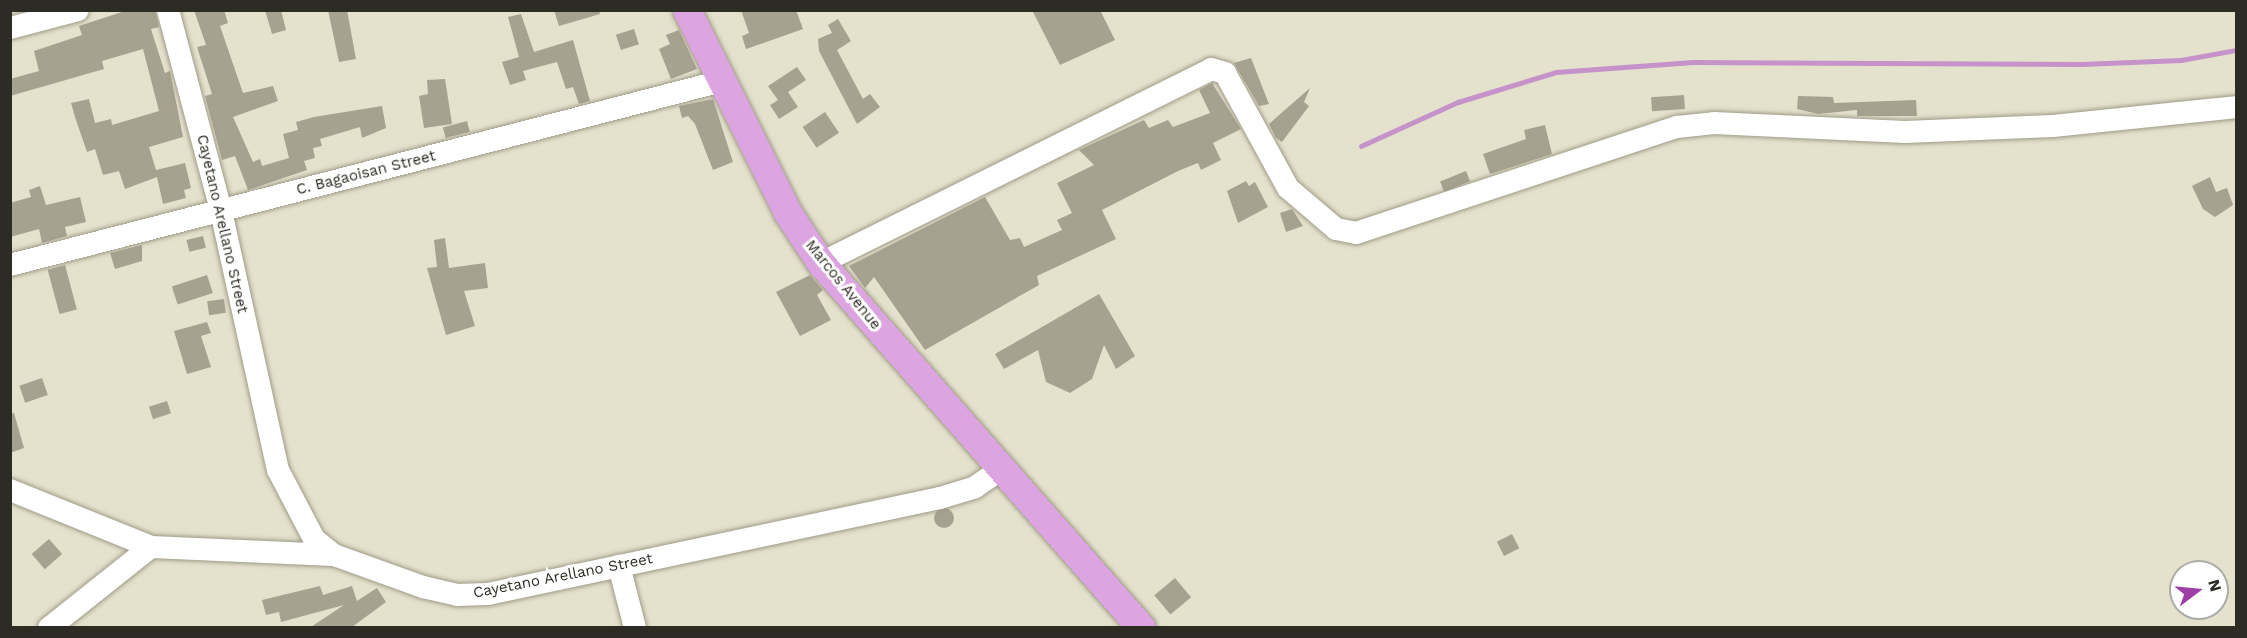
<!DOCTYPE html>
<style>
body{margin:0}
#map{position:relative;width:2247px;height:638px;overflow:hidden;background:#e4e1cc;font-family:"Work Sans",sans-serif}
div>[style]{position:absolute}
[style*='--x']{left:calc(var(--x)*1px);top:calc(var(--y)*1px);width:calc(var(--w)*1px);rotate:calc(var(--a)*1deg)}
.stream>*{height:4.5px;margin:-2.25px;padding:0 2.25px;transform-origin:2.25px;border-radius:2.25px;background:#c593c9}
.building>*{inset:0;background:#a5a28f;transform-origin:0 0}
.round{border-radius:50%}
.roads{filter:drop-shadow(0 0 2px #9e9b88) drop-shadow(0 0 2px #9e9b88)}
.minor>*{height:22px;margin:-11px;padding:0 11px;transform-origin:11px;border-radius:11px;background:#fff}
.major>*{height:28px;margin:-14px;padding:0 14px;transform-origin:14px;border-radius:14px;background:#dca4e1}
span{translate:-50% -50%;white-space:nowrap;text-align:center;line-height:1.15;-webkit-text-stroke:6px #fff;paint-order:stroke}
.street-label{font-size:15px;color:#2d2c24}
.frame{position:absolute;inset:0;border:12px solid #2d2c24;pointer-events:none}
.north{position:absolute;left:2169px;top:560px;width:60px;height:60px;box-sizing:border-box;background:#fff;border:2px solid #ababa7;border-radius:50%;rotate:74deg;font-size:16px;font-weight:700;line-height:24px;text-align:center;color:#2d2c24}
.north::after{content:'';display:block;margin:auto;width:21px;height:27px;background:#9e3fa8;clip-path:polygon(50% 0,100% 100%,50% 72%,0 100%)}
</style>
<div id="map">
<div class="stream">
<i style="--x:1361;--y:146;--w:107;--a:-24.4"></i>
<i style="--x:1458;--y:102;--w:102;--a:-17"></i>
<i style="--x:1556;--y:72;--w:137;--a:-4.2"></i>
<i style="--x:1693;--y:62;--w:389;--a:0.3"></i>
<i style="--x:2082;--y:64;--w:99;--a:-2.3"></i>
<i style="--x:2181;--y:60;--w:56;--a:-10.3"></i>
</div>
<div class="building">
<i style="clip-path:polygon(128px 10px,155px 10px,159px 27px,151px 29px,165px 73px,170px 71px,183px 137px,149px 147px,156px 170px,185px 163px,191px 188px,184px 190px,186px 198px,163px 204px,157px 177px,125px 189px,119px 171px,103px 175px,95px 149px,87px 152px,75px 117px,71px 103px,89px 99px,95px 123px,111px 119px,112px 125px,159px 111px,143px 49px,102px 61px,104px 69px,10px 96px,10px 79px,39px 71px,34px 51px,82px 35px,79px 26px)"></i>
<i style="clip-path:polygon(194px 10px,224px 10px,228px 23px,220px 26px,243px 93px,273px 86px,278px 101px,233px 117px,253px 162px,260px 159px,262px 166px,289px 158px,283px 134px,298px 130px,296px 122px,314px 117px,382px 106px,386px 128px,362px 138px,360px 127px,320px 139px,322px 146px,313px 148px,315px 158px,304px 161px,307px 170px,248px 190px,235px 156px,222px 160px,205px 96px,212px 94px,197px 47px,206px 45px)"></i>
<i style="clip-path:polygon(265px 10px,281px 10px,286px 30px,272px 34px)"></i>
<i style="clip-path:polygon(328px 10px,347px 10px,356px 59px,339px 62px)"></i>
<i style="clip-path:polygon(554px 10px,599px 10px,600px 14px,559px 26px)"></i>
<i style="clip-path:polygon(741px 10px,796px 10px,803px 29px,746px 49px,742px 36px,749px 33px)"></i>
<i style="clip-path:polygon(1032px 10px,1100px 10px,1115px 40px,1060px 65px)"></i>
<i style="clip-path:polygon(521px 14px,534px 52px,573px 40px,590px 101px,579px 104px,573px 87px,566px 89px,557px 62px,523px 71px,526px 80px,510px 85px,502px 62px,519px 57px,508px 17px)"></i>
<i style="clip-path:polygon(838px 19px,851px 41px,837px 50px,863px 99px,870px 94px,880px 107px,857px 124px,819px 51px,818px 39px,832px 33px,828px 25px)"></i>
<i style="left:634px;top:29px;width:16px;height:19px;rotate:72deg"></i>
<i style="clip-path:polygon(679px 30px,697px 69px,671px 79px,659px 49px,670px 44px,666px 35px)"></i>
<i style="clip-path:polygon(1251px 58px,1269px 104px,1259px 106px,1234px 63px)"></i>
<i style="clip-path:polygon(797px 67px,806px 80px,788px 92px,798px 107px,779px 119px,770px 105px,778px 100px,768px 86px)"></i>
<i style="clip-path:polygon(445px 79px,452px 124px,424px 128px,419px 96px,428px 94px,427px 80px)"></i>
<i style="clip-path:polygon(1212px 83px,1241px 129px,1213px 143px,1221px 160px,1201px 170px,1198px 163px,1178px 171px,1102px 210px,1116px 239px,1037px 276px,1039px 285px,925px 350px,874px 277px,865px 288px,849px 266px,985px 197px,1010px 240px,1020px 238px,1024px 247px,1062px 230px,1057px 220px,1072px 213px,1057px 183px,1094px 165px,1079px 150px,1144px 120px,1149px 128px,1168px 120px,1173px 127px,1210px 113px,1199px 90px)"></i>
<i style="clip-path:polygon(1310px 88px,1304px 102px,1309px 106px,1282px 142px,1276px 138px,1269px 124px)"></i>
<i style="left:1684px;top:95px;width:14px;height:33px;rotate:86deg"></i>
<i style="clip-path:polygon(1798px 96px,1833px 97px,1834px 103px,1916px 100px,1917px 116px,1857px 116px,1857px 110px,1818px 114px,1797px 109px)"></i>
<i style="clip-path:polygon(713px 99px,733px 162px,713px 170px,695px 124px,688px 116px,682px 118px,679px 106px)"></i>
<i style="left:825px;top:112px;width:25px;height:27px;rotate:56deg"></i>
<i style="left:467px;top:121px;width:11px;height:25px;rotate:75deg"></i>
<i style="clip-path:polygon(1545px 125px,1552px 154px,1490px 174px,1483px 154px,1526px 139px,1524px 130px)"></i>
<i style="left:1466px;top:171px;width:11px;height:28px;rotate:68deg"></i>
<i style="clip-path:polygon(2210px 177px,2216px 192px,2227px 188px,2233px 205px,2215px 217px,2203px 209px,2192px 186px)"></i>
<i style="clip-path:polygon(1246px 181px,1249px 186px,1255px 182px,1268px 207px,1238px 223px,1227px 191px)"></i>
<i style="clip-path:polygon(40px 186px,46px 205px,80px 197px,86px 222px,65px 227px,67px 236px,42px 243px,39px 229px,10px 237px,10px 203px,31px 197px,29px 190px)"></i>
<i style="clip-path:polygon(1292px 209px,1303px 226px,1286px 232px,1280px 213px)"></i>
<i style="left:203px;top:236px;width:12px;height:17px;rotate:76deg"></i>
<i style="clip-path:polygon(445px 238px,449px 268px,485px 263px,488px 288px,464px 291px,475px 326px,446px 335px,427px 268px,437px 267px,434px 240px)"></i>
<i style="clip-path:polygon(142px 245px,142px 261px,115px 269px,110px 253px)"></i>
<i style="left:65px;top:265px;width:46px;height:18px;rotate:75deg"></i>
<i style="left:207px;top:275px;width:19px;height:37px;rotate:72deg"></i>
<i style="clip-path:polygon(810px 275px,823px 290px,817px 295px,831px 320px,800px 336px,776px 292px)"></i>
<i style="clip-path:polygon(1099px 294px,1135px 356px,1116px 369px,1104px 345px,1092px 379px,1070px 393px,1046px 382px,1038px 350px,1004px 369px,995px 354px)"></i>
<i style="left:224px;top:299px;width:14px;height:17px;rotate:82deg"></i>
<i style="clip-path:polygon(207px 322px,211px 333px,201px 336px,211px 367px,187px 374px,174px 331px)"></i>
<i style="left:42px;top:378px;width:18px;height:24px;rotate:71deg"></i>
<i style="left:167px;top:401px;width:13px;height:19px;rotate:72deg"></i>
<i style="clip-path:polygon(14px 413px,24px 448px,10px 453px,10px 414px)"></i>
<i class="round" style="left:934px;top:508px;width:20px;height:20px"></i>
<i style="left:1512px;top:534px;width:16px;height:17px;rotate:63deg"></i>
<i style="left:49px;top:539px;width:20px;height:23px;rotate:49deg"></i>
<i style="left:1175px;top:578px;width:25px;height:27px;rotate:50deg"></i>
<i style="clip-path:polygon(320px 586px,323px 595px,352px 586px,357px 601px,377px 588px,386px 602px,352px 627px,311px 627px,344px 605px,281px 622px,279px 612px,266px 615px,262px 600px)"></i>
</div>
<div class="roads">
<div class="minor">
<i style="--x:168;--y:10;--w:208;--a:75.2"></i>
<i style="--x:221;--y:211;--w:265;--a:77.6"></i>
<i style="--x:278;--y:470;--w:78;--a:62.4"></i>
<i style="--x:314;--y:539;--w:26;--a:39"></i>
<i style="--x:334;--y:555;--w:95;--a:19.8"></i>
<i style="--x:423;--y:587;--w:35;--a:13"></i>
<i style="--x:457;--y:595;--w:31;--a:-2"></i>
<i style="--x:488;--y:594;--w:462;--a:-12"></i>
<i style="--x:940;--y:498;--w:37;--a:-17"></i>
<i style="--x:975;--y:487;--w:32;--a:-34"></i>
<i style="--x:10;--y:28;--w:70;--a:-14.8"></i>
<i style="--x:821;--y:263;--w:436;--a:-26.4"></i>
<i style="--x:1211;--y:69;--w:15;--a:16"></i>
<i style="--x:1225;--y:73;--w:131;--a:61.3"></i>
<i style="--x:1288;--y:188;--w:63;--a:40.5"></i>
<i style="--x:1336;--y:229;--w:20;--a:11"></i>
<i style="--x:1356;--y:233;--w:338;--a:-18.3"></i>
<i style="--x:1677;--y:127;--w:37;--a:-6"></i>
<i style="--x:1714;--y:123;--w:191;--a:2.7"></i>
<i style="--x:1905;--y:132;--w:148;--a:-2.3"></i>
<i style="--x:2053;--y:126;--w:184;--a:-5.9"></i>
<i style="--x:10;--y:265;--w:735;--a:-14.49"></i>
<i style="--x:10;--y:490;--w:152;--a:22"></i>
<i style="--x:151;--y:547;--w:183;--a:2.5"></i>
<i style="--x:619;--y:566;--w:64;--a:75.5"></i>
<i style="--x:49;--y:628;--w:130;--a:-38.5"></i>
</div>
<div class="major">
<i style="--x:687;--y:10;--w:227;--a:63.5"></i>
<i style="--x:788;--y:213;--w:60;--a:56.6"></i>
<i style="--x:821;--y:263;--w:486;--a:48.7"></i>
</div>
</div>
<div class="street-label">
<span style="left:366px;top:173px;rotate:-14deg">C. Bagaoisan Street</span>
<span style="left:222px;top:224px;rotate:77deg">Cayetano Arellano Street</span>
<span style="left:843px;top:285px;rotate:51deg">Marcos Avenue</span>
<span style="left:563px;top:576px;rotate:-11deg">Cayetano Arellano Street</span>
</div>
<div class="frame"></div>
<div class="north">N</div>
</div>
